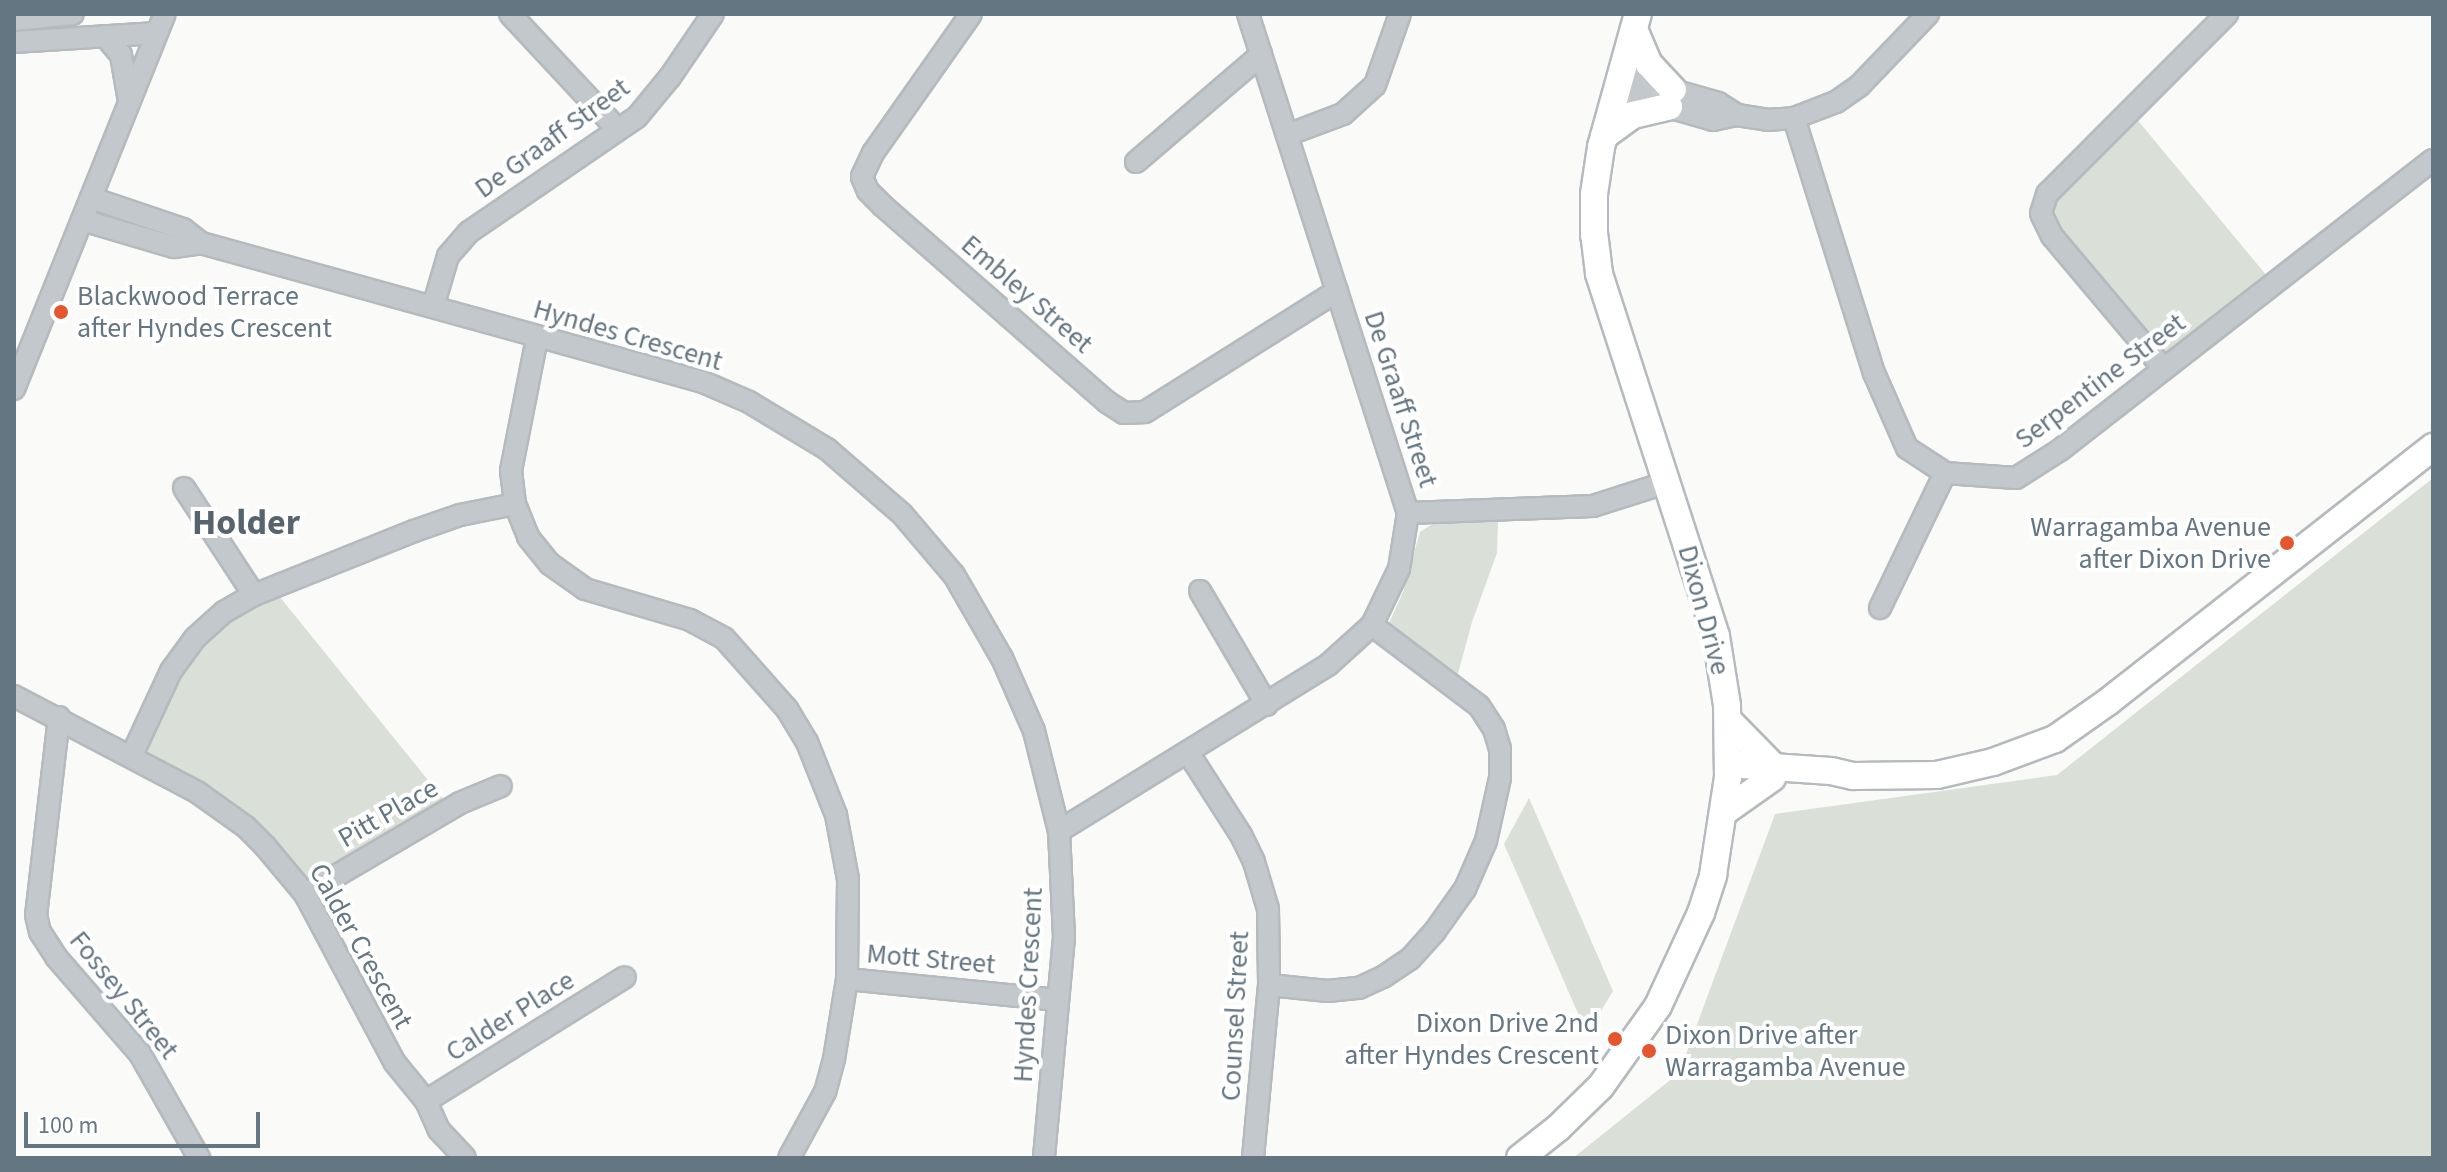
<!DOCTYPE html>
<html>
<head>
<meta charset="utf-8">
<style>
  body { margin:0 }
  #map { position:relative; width:2447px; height:1172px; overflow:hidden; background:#fafaf8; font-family:"Source Sans 3",sans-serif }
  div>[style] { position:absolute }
  .green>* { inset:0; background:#dadfd7 }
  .roads { filter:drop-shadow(2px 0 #b5babe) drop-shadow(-2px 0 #b5babe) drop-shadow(0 2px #b5babe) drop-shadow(0 -2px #b5babe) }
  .minor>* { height:20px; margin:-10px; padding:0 10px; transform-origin:10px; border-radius:10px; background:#c3c8cc }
  .major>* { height:26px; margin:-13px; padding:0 13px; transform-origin:13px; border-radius:13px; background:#fff }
  .dots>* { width:22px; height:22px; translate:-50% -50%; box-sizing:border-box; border:4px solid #fff; border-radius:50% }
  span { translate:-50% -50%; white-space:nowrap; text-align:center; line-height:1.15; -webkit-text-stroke:8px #fff; paint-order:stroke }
  .street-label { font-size:28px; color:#657683 }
  .poi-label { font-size:28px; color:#657683 }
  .left { translate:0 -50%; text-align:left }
  .right { translate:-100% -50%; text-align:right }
  .district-label { font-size:36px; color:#57646e; font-weight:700 }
  .frame { position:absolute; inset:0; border:16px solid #657683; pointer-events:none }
  .scale { position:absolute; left:24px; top:1112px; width:236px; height:36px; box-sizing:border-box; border:4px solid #657683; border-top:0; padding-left:10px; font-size:24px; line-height:28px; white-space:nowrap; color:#657683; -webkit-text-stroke:6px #fff; paint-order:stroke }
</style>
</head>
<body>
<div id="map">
  <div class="green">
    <div style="clip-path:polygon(2135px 117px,2267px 276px,2173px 351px,2161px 353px,2054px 222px,2051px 209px,2055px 196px)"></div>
    <div style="clip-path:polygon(2433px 478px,2433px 1158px,1573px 1158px,1679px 1073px,1775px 814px,2057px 775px)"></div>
    <div style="clip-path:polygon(1498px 521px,1497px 553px,1472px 622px,1457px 677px,1436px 663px,1389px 623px,1403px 592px,1420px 532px,1436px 522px)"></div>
    <div style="clip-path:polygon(271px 586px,449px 806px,307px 889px,234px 816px,134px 753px,190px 635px)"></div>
    <div style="clip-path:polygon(1529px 798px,1613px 991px,1587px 1034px,1504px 844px)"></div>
  </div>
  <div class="roads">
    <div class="minor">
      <div style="left:510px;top:14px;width:158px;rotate:47deg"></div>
      <div style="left:971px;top:14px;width:170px;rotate:125.2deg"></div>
      <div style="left:873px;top:153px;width:26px;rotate:115deg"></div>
      <div style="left:862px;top:177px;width:15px;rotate:67deg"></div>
      <div style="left:868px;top:191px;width:21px;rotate:45deg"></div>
      <div style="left:883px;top:206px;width:298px;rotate:41.2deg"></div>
      <div style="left:1107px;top:402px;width:20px;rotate:33deg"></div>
      <div style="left:1124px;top:413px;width:21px;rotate:-3deg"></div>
      <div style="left:1145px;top:412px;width:227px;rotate:-32.2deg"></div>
      <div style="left:14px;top:20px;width:59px;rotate:-5.8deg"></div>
      <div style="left:105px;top:36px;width:25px;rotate:50deg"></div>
      <div style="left:121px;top:55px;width:42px;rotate:80.3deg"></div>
      <div style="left:14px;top:42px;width:143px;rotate:-3.6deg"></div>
      <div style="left:1620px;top:75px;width:102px;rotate:15.9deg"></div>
      <div style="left:1718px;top:103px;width:22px;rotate:32deg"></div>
      <div style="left:1615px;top:92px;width:102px;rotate:15.9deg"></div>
      <div style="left:1713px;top:120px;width:25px;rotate:-12deg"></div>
      <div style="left:1737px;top:115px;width:30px;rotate:9deg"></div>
      <div style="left:1767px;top:120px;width:27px;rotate:-4deg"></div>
      <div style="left:1794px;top:118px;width:45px;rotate:-20.9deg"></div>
      <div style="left:1836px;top:102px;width:28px;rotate:-35deg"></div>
      <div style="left:1859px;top:86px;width:100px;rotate:-46.2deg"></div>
      <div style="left:1794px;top:118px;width:267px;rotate:72.6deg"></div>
      <div style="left:1874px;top:373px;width:82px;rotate:66.3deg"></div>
      <div style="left:1907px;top:448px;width:45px;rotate:33.3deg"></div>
      <div style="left:1945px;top:473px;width:71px;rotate:4deg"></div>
      <div style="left:2016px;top:478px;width:52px;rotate:-32.5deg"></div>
      <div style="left:2060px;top:450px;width:472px;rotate:-37.9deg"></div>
      <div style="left:1287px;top:135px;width:60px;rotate:-20.6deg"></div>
      <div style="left:1343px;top:114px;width:43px;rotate:-42.2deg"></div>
      <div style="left:1375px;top:85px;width:75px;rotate:-70.6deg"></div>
      <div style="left:1136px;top:162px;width:165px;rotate:-40.6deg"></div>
      <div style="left:91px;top:198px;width:97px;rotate:18.6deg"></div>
      <div style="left:183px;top:229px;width:23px;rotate:38deg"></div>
      <div style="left:201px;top:243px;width:521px;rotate:15.48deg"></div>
      <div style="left:703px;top:382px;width:50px;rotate:23.5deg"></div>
      <div style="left:749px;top:402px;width:91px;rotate:31.1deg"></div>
      <div style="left:827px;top:449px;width:99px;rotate:40.9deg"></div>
      <div style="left:902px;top:514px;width:80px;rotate:49.6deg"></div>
      <div style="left:954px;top:575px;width:96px;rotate:60deg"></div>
      <div style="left:1002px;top:658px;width:80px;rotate:66.3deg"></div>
      <div style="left:1034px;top:731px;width:103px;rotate:76deg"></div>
      <div style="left:1059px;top:831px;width:106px;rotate:87.3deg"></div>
      <div style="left:1064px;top:937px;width:222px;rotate:95.2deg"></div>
      <div style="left:82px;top:220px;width:96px;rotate:16.4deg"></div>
      <div style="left:174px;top:247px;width:27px;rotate:-8deg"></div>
      <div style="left:433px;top:307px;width:53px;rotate:-73.6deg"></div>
      <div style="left:448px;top:256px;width:32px;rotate:-49deg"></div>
      <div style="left:469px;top:232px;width:204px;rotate:-34.4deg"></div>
      <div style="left:637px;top:117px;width:52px;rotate:-50.5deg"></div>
      <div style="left:670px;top:77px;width:76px;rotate:-55.7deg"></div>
      <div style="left:537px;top:338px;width:136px;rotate:101.1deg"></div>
      <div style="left:511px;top:471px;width:33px;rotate:83deg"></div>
      <div style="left:515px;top:504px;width:35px;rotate:68deg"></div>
      <div style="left:528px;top:537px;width:35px;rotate:51deg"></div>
      <div style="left:550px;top:564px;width:43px;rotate:35.5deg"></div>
      <div style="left:585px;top:589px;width:109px;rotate:16.4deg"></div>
      <div style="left:690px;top:620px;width:38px;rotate:28deg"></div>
      <div style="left:724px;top:638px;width:95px;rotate:48.4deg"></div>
      <div style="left:787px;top:709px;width:39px;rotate:59deg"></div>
      <div style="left:807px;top:742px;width:79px;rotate:68.3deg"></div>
      <div style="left:836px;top:815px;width:65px;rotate:79.4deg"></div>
      <div style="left:848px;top:879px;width:100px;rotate:90.6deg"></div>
      <div style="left:847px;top:979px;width:81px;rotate:99.2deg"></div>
      <div style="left:834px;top:1059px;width:34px;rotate:105deg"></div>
      <div style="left:825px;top:1092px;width:75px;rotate:118.6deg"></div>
      <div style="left:2164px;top:369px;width:174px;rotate:-130.1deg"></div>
      <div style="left:2052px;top:236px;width:25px;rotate:-116deg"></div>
      <div style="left:2041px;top:213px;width:20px;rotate:-72deg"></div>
      <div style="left:2047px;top:194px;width:255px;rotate:-45deg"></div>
      <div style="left:14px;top:389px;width:404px;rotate:-68.1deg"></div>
      <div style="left:184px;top:488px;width:128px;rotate:56.8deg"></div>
      <div style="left:1408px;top:513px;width:185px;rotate:-2.2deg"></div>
      <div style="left:1593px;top:506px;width:76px;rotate:-17.7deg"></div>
      <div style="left:1200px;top:591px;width:132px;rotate:59.6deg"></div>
      <div style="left:1880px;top:608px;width:150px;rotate:-64.3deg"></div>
      <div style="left:14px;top:696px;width:207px;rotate:27.7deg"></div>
      <div style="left:197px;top:792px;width:60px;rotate:35.5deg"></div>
      <div style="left:246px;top:827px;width:27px;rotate:45deg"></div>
      <div style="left:265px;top:846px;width:62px;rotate:50.2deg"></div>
      <div style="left:305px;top:894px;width:191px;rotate:62deg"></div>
      <div style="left:395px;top:1063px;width:49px;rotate:50.8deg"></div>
      <div style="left:426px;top:1101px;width:32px;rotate:66deg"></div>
      <div style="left:439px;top:1130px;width:38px;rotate:47deg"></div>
      <div style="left:59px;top:717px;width:199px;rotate:96.6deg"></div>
      <div style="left:36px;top:915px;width:17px;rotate:77deg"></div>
      <div style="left:40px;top:932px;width:30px;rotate:57deg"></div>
      <div style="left:56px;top:957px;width:128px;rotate:49.1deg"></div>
      <div style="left:140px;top:1054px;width:120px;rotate:60.4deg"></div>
      <div style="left:1189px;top:754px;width:96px;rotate:57.3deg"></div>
      <div style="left:1241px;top:835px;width:30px;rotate:64deg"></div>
      <div style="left:1254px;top:862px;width:49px;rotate:73.4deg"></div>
      <div style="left:1268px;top:909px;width:76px;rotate:89.2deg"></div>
      <div style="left:1269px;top:985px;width:174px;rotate:95.3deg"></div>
      <div style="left:132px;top:755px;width:93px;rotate:-65.1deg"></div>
      <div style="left:171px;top:671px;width:41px;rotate:-54deg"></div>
      <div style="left:195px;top:638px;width:39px;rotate:-42deg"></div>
      <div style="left:224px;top:612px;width:34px;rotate:-30deg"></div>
      <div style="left:254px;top:595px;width:172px;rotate:-21.8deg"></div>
      <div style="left:414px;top:531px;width:49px;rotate:-19.2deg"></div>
      <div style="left:460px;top:515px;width:56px;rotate:-11.3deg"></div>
      <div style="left:1059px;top:831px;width:317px;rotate:-31.7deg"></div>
      <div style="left:1329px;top:664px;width:58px;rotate:-42.2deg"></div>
      <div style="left:1372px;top:625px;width:62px;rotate:-64.3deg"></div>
      <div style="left:1399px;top:569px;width:57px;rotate:-80.9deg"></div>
      <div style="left:1408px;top:513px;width:524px;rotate:-107.78deg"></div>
      <div style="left:305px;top:894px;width:180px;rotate:-30.4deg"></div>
      <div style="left:460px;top:803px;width:44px;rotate:-22.5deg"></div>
      <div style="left:847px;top:979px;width:212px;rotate:5.7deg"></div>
      <div style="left:1269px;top:985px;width:59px;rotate:5.8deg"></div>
      <div style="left:1328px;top:991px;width:31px;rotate:-6deg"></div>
      <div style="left:1359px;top:988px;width:26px;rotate:-25deg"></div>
      <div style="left:1383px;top:977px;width:32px;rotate:-34deg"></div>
      <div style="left:1410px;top:959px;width:38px;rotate:-48deg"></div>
      <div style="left:1435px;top:931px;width:52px;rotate:-54.5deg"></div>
      <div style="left:1465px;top:889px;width:52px;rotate:-66.4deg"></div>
      <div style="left:1486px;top:841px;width:65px;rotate:-77.5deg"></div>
      <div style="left:1500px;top:778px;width:29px;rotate:-90deg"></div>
      <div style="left:1500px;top:749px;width:21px;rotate:-107deg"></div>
      <div style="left:1494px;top:729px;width:27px;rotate:-123deg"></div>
      <div style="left:1479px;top:706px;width:134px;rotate:-142.9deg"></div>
      <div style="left:426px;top:1101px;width:234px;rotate:-31.9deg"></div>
    </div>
    <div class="major">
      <div style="left:1634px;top:29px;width:38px;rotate:67deg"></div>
      <div style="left:1649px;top:64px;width:35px;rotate:47deg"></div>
      <div style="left:1604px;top:136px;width:36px;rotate:-36deg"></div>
      <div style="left:1633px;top:115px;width:37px;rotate:-13deg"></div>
      <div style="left:1728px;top:720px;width:66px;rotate:45.6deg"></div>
      <div style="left:1728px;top:764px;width:103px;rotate:3.9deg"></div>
      <div style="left:1831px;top:771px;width:23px;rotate:13deg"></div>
      <div style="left:1853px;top:776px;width:84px;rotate:-0.7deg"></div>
      <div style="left:1937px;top:775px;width:57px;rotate:-13.1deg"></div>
      <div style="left:1993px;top:762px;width:66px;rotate:-20.4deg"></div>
      <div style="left:2055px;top:739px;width:66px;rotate:-35.1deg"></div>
      <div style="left:2109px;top:701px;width:412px;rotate:-38.1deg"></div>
      <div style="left:1724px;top:812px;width:59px;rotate:-35.3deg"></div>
      <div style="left:1520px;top:1158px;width:48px;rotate:-38.3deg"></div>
      <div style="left:1558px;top:1128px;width:60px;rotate:-44.3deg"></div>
      <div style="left:1601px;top:1086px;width:98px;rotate:-54.5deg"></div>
      <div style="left:1658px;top:1006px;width:102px;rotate:-65.2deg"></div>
      <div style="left:1701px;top:913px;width:40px;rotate:-72deg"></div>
      <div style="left:1713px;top:875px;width:99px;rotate:-81.3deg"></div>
      <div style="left:1728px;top:777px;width:72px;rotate:-90.8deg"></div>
      <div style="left:1727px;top:705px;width:70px;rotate:-99.1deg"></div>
      <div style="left:1716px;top:636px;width:381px;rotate:-107.9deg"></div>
      <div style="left:1599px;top:273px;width:38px;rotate:-97deg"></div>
      <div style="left:1594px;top:235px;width:41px;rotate:-90deg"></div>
      <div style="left:1594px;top:194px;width:48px;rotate:-81.5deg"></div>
      <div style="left:1601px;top:147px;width:138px;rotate:-74.5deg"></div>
    </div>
  </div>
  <div class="dots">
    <div style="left:61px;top:312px;background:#e4572e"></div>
    <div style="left:2287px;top:543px;background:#e4572e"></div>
    <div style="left:1615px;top:1039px;background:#e4572e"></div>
    <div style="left:1649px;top:1051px;background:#e4572e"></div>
  </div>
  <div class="street-label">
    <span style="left:552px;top:138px;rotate:-36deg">De Graaff Street</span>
    <span style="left:1027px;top:294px;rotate:41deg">Embley Street</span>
    <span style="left:628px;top:335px;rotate:16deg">Hyndes Crescent</span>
    <span style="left:2100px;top:381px;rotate:-37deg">Serpentine Street</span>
    <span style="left:1401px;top:399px;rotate:72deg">De Graaff Street</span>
    <span style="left:1704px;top:610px;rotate:75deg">Dixon Drive</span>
    <span style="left:388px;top:813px;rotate:-30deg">Pitt Place</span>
    <span style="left:361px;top:946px;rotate:61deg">Calder Crescent</span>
    <span style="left:931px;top:959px;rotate:5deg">Mott Street</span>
    <span style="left:1028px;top:985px;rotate:-87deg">Hyndes Crescent</span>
    <span style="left:124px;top:995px;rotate:51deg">Fossey Street</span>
    <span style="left:510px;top:1016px;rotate:-32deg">Calder Place</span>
    <span style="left:1235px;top:1016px;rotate:-87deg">Counsel Street</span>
  </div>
  <div class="poi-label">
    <span class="left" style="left:77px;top:312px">Blackwood Terrace<br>after Hyndes Crescent</span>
    <span class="right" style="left:2271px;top:543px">Warragamba Avenue<br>after Dixon Drive</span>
    <span class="right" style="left:1599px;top:1039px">Dixon Drive 2nd<br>after Hyndes Crescent</span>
    <span class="left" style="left:1665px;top:1051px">Dixon Drive after<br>Warragamba Avenue</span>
  </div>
  <div class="district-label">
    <span style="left:246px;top:523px">Holder</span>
  </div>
  <div class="frame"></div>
  <div class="scale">100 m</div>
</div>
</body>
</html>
